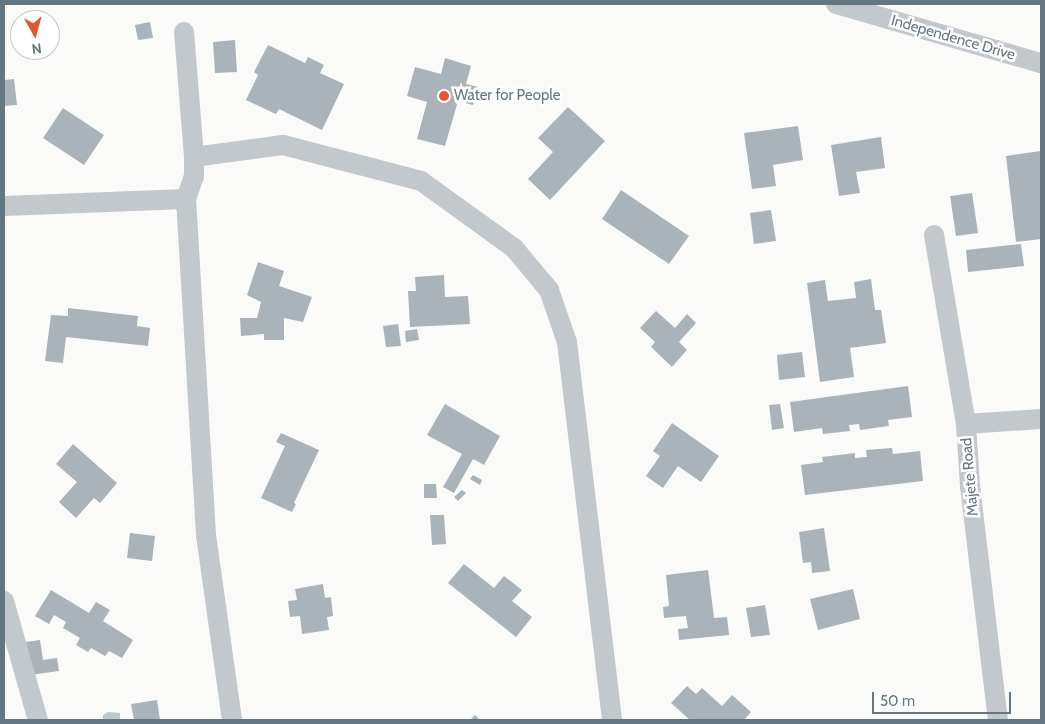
<!DOCTYPE html>
<html>
<head>
<meta charset="utf-8">
<style>
  body { margin:0 }
  #map { position:relative; width:1045px; height:724px; overflow:hidden; background:#fafaf8; font-family:Cabin,sans-serif }
  div>[style] { position:absolute }
  .water>* { inset:0; background:#bbc7cb }
  .building>* { inset:0; background:#aab3b9 }
  .minor>* { height:20px; margin:-10px; padding:0 10px; transform-origin:10px; border-radius:10px; background:#c3c8cc }
  .dots>* { width:14px; height:14px; translate:-50% -50%; box-sizing:border-box; border:2px solid #fff; border-radius:50% }
  span { translate:-50% -50%; white-space:nowrap; text-align:center; line-height:1.15; -webkit-text-stroke:5px #fff; paint-order:stroke }
  .street-label { font-size:15px; color:#657683 }
  .poi-label { font-size:15px; color:#657683 }
  .left { translate:0 -50%; text-align:left }
  .frame { position:absolute; inset:0; border:5px solid #657683; pointer-events:none }
  .north { position:absolute; left:10px; top:10px; width:50px; height:50px; box-sizing:border-box; background:#fff; border:1px solid #c1c8cd; border-radius:50%; rotate:173deg; font-size:14px; font-weight:700; line-height:20px; text-align:center; color:#657683 }
  .north::after { content:''; display:block; margin:auto; width:18px; height:22px; background:#e4572e; clip-path:polygon(50% 0,100% 100%,50% 72%,0 100%) }
  .scale { position:absolute; left:872px; top:692px; width:139px; height:22px; box-sizing:border-box; border:2px solid #657683; border-top:0; padding-left:6px; font-size:15px; line-height:18px; white-space:nowrap; color:#657683; -webkit-text-stroke:4px #fff; paint-order:stroke }
</style>
</head>
<body>
<div id="map">
  <div class="water">
    <div style="clip-path:polygon(108px 712px,120px 713px,120px 720px,103px 720px,103px 715px)"></div>
  </div>
  <div class="building">
    <div style="clip-path:polygon(150px 22px,153px 38px,138px 40px,135px 25px)"></div>
    <div style="clip-path:polygon(235px 40px,237px 72px,215px 73px,213px 42px)"></div>
    <div style="clip-path:polygon(268px 45px,305px 63px,308px 57px,324px 65px,320px 73px,344px 84px,322px 130px,279px 109px,276px 114px,246px 100px,258px 75px,254px 72px)"></div>
    <div style="clip-path:polygon(445px 58px,471px 66px,466px 84px,478px 87px,473px 105px,458px 101px,445px 146px,417px 139px,427px 102px,407px 96px,415px 67px,441px 74px)"></div>
    <div style="clip-path:polygon(14px 79px,17px 105px,4px 106px,4px 80px)"></div>
    <div style="clip-path:polygon(568px 107px,605px 141px,550px 200px,528px 179px,553px 152px,538px 138px)"></div>
    <div style="clip-path:polygon(63px 108px,104px 135px,84px 165px,43px 138px)"></div>
    <div style="clip-path:polygon(798px 126px,803px 160px,773px 165px,776px 186px,752px 189px,744px 133px)"></div>
    <div style="clip-path:polygon(881px 137px,885px 168px,856px 172px,860px 193px,839px 196px,831px 145px)"></div>
    <div style="clip-path:polygon(1041px 151px,1041px 239px,1016px 242px,1006px 156px)"></div>
    <div style="clip-path:polygon(621px 190px,689px 236px,669px 264px,602px 219px)"></div>
    <div style="clip-path:polygon(972px 193px,978px 233px,956px 236px,950px 196px)"></div>
    <div style="clip-path:polygon(771px 210px,776px 241px,754px 244px,750px 213px)"></div>
    <div style="clip-path:polygon(1021px 244px,1024px 266px,968px 272px,966px 250px)"></div>
    <div style="clip-path:polygon(258px 262px,284px 271px,279px 286px,312px 297px,303px 322px,284px 318px,284px 340px,264px 340px,264px 334px,241px 336px,240px 318px,257px 318px,261px 302px,247px 295px)"></div>
    <div style="clip-path:polygon(444px 275px,445px 297px,468px 296px,470px 324px,410px 327px,408px 291px,416px 291px,415px 277px)"></div>
    <div style="clip-path:polygon(871px 279px,875px 310px,881px 310px,886px 343px,850px 348px,854px 377px,820px 382px,807px 283px,825px 280px,828px 301px,856px 298px,854px 282px)"></div>
    <div style="clip-path:polygon(68px 308px,138px 316px,137px 326px,150px 328px,148px 346px,66px 337px,63px 363px,45px 361px,51px 315px,68px 316px)"></div>
    <div style="clip-path:polygon(656px 311px,675px 328px,687px 314px,696px 323px,679px 342px,687px 350px,672px 367px,651px 347px,655px 342px,640px 328px)"></div>
    <div style="clip-path:polygon(398px 324px,401px 346px,386px 347px,383px 326px)"></div>
    <div style="clip-path:polygon(417px 329px,419px 340px,406px 342px,405px 331px)"></div>
    <div style="clip-path:polygon(802px 352px,805px 377px,779px 380px,777px 355px)"></div>
    <div style="clip-path:polygon(908px 386px,912px 417px,888px 420px,889px 426px,860px 430px,859px 424px,849px 425px,850px 431px,823px 434px,822px 428px,794px 432px,790px 402px)"></div>
    <div style="clip-path:polygon(445px 404px,500px 436px,484px 465px,473px 459px,454px 493px,443px 487px,462px 454px,427px 435px)"></div>
    <div style="clip-path:polygon(780px 404px,784px 428px,772px 430px,769px 405px)"></div>
    <div style="clip-path:polygon(672px 423px,719px 456px,701px 482px,678px 466px,663px 488px,646px 476px,660px 456px,653px 451px)"></div>
    <div style="clip-path:polygon(281px 433px,319px 450px,294px 503px,296px 504px,292px 512px,261px 498px,285px 446px,276px 442px)"></div>
    <div style="clip-path:polygon(73px 444px,117px 483px,100px 503px,94px 498px,76px 518px,59px 502px,77px 482px,56px 464px)"></div>
    <div style="clip-path:polygon(892px 448px,893px 454px,920px 451px,923px 481px,805px 495px,801px 465px,823px 462px,822px 457px,855px 453px,855px 458px,867px 457px,866px 450px)"></div>
    <div style="clip-path:polygon(473px 475px,482px 480px,480px 485px,470px 479px)"></div>
    <div style="clip-path:polygon(424px 484px,436px 484px,437px 498px,424px 498px)"></div>
    <div style="clip-path:polygon(462px 490px,466px 493px,458px 501px,454px 497px)"></div>
    <div style="clip-path:polygon(430px 515px,444px 515px,446px 544px,432px 545px)"></div>
    <div style="clip-path:polygon(824px 528px,830px 571px,812px 573px,811px 562px,803px 563px,799px 532px)"></div>
    <div style="clip-path:polygon(130px 533px,155px 536px,152px 561px,127px 558px)"></div>
    <div style="clip-path:polygon(464px 564px,494px 588px,504px 576px,522px 590px,512px 601px,532px 617px,516px 637px,448px 583px)"></div>
    <div style="clip-path:polygon(708px 570px,714px 618px,727px 617px,729px 635px,679px 640px,678px 629px,688px 628px,686px 616px,664px 618px,663px 607px,669px 606px,666px 575px)"></div>
    <div style="clip-path:polygon(323px 584px,325px 598px,331px 597px,333px 616px,327px 617px,329px 630px,302px 634px,300px 616px,290px 617px,288px 601px,297px 600px,295px 589px)"></div>
    <div style="clip-path:polygon(853px 589px,860px 619px,818px 630px,810px 599px)"></div>
    <div style="clip-path:polygon(51px 590px,89px 613px,96px 602px,110px 610px,103px 621px,133px 640px,122px 658px,109px 651px,105px 656px,91px 648px,88px 652px,76px 645px,80px 638px,63px 628px,66px 622px,54px 615px,49px 624px,35px 616px)"></div>
    <div style="clip-path:polygon(765px 605px,770px 635px,751px 637px,746px 608px)"></div>
    <div style="clip-path:polygon(40px 640px,43px 660px,57px 658px,59px 671px,30px 675px,26px 642px)"></div>
    <div style="clip-path:polygon(687px 686px,696px 694px,702px 688px,722px 706px,732px 695px,751px 712px,744px 720px,690px 720px,671px 703px)"></div>
    <div style="clip-path:polygon(157px 700px,160px 720px,134px 720px,131px 704px)"></div>
    <div style="clip-path:polygon(475px 715px,480px 720px,470px 720px)"></div>
  </div>
  <div class="minor">
    <div style="left:836px;top:4px;width:213px;rotate:16.1deg"></div>
    <div style="left:184px;top:32px;width:125px;rotate:85.4deg"></div>
    <div style="left:4px;top:206px;width:182px;rotate:-2.2deg"></div>
    <div style="left:934px;top:235px;width:192px;rotate:80.4deg"></div>
    <div style="left:966px;top:424px;width:62px;rotate:86.3deg"></div>
    <div style="left:970px;top:486px;width:236px;rotate:83.2deg"></div>
    <div style="left:966px;top:424px;width:75px;rotate:-3.8deg"></div>
    <div style="left:4px;top:601px;width:124px;rotate:74.1deg"></div>
    <div style="left:232px;top:720px;width:187px;rotate:-98deg"></div>
    <div style="left:206px;top:535px;width:337px;rotate:-93.4deg"></div>
    <div style="left:186px;top:199px;width:24px;rotate:-71deg"></div>
    <div style="left:194px;top:176px;width:19px;rotate:-90deg"></div>
    <div style="left:194px;top:157px;width:90px;rotate:-7.7deg"></div>
    <div style="left:283px;top:145px;width:143px;rotate:14.6deg"></div>
    <div style="left:421px;top:181px;width:115px;rotate:35.8deg"></div>
    <div style="left:514px;top:248px;width:55px;rotate:50.2deg"></div>
    <div style="left:549px;top:290px;width:55px;rotate:70.9deg"></div>
    <div style="left:567px;top:342px;width:381px;rotate:83.2deg"></div>
  </div>
  <div class="dots">
    <div style="left:444px;top:96px;background:#e4572e"></div>
  </div>
  <div class="street-label">
    <span style="left:953px;top:38px;rotate:16deg">Independence Drive</span>
    <span style="left:970px;top:477px;rotate:-95deg">Majete Road</span>
  </div>
  <div class="poi-label">
    <span class="left" style="left:454px;top:96px">Water for People</span>
  </div>
  <div class="frame"></div>
  <div class="north">N</div>
  <div class="scale">50 m</div>
</div>
</body>
</html>
